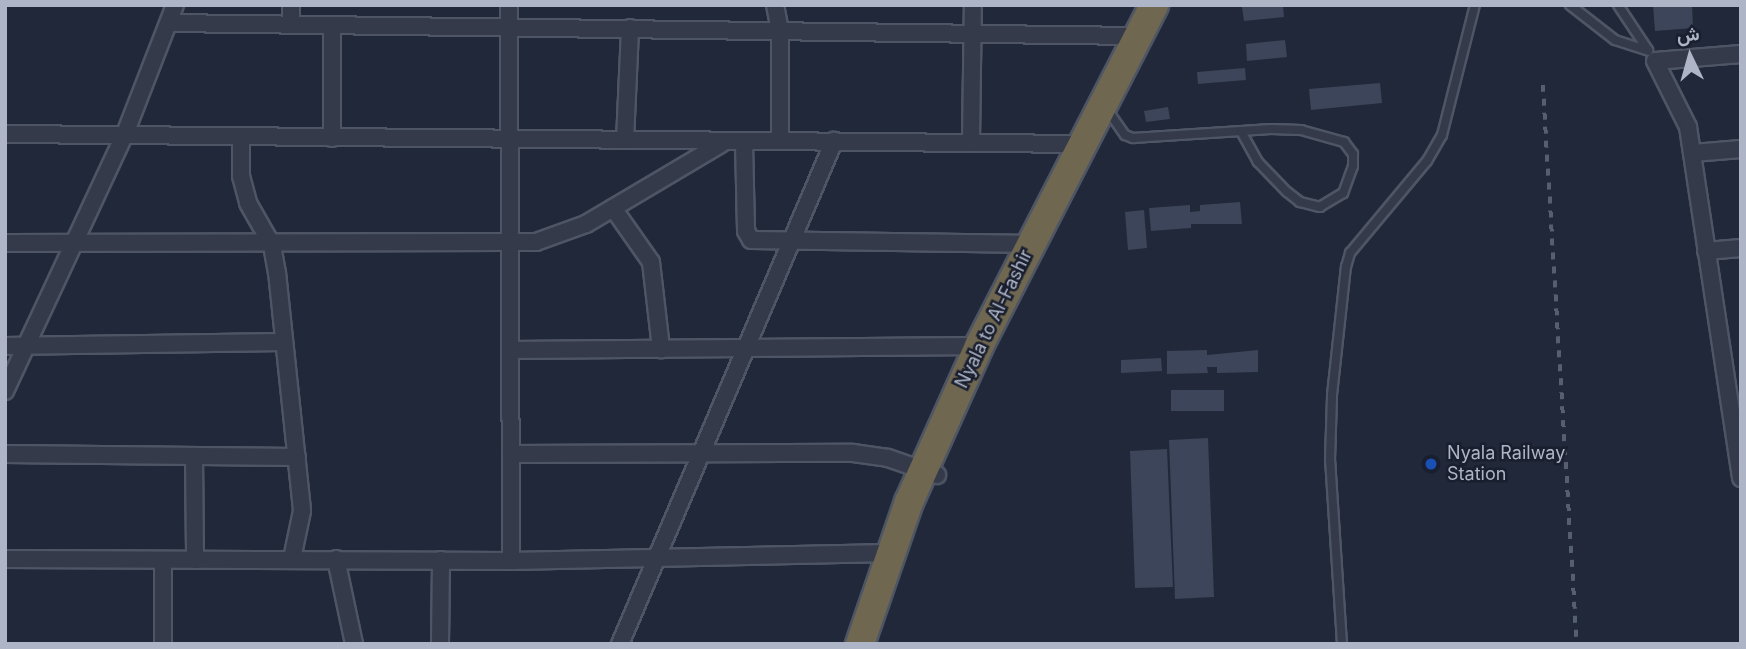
<!DOCTYPE html>
<html>
<head>
<meta charset="utf-8">
<style>
  body { margin:0 }
  #map { position:relative; width:1746px; height:649px; overflow:hidden; background:#202839; font-family:Inter,Vazirmatn,sans-serif }
  div>[style] { position:absolute }
  .building>* { inset:0; background:#3c4559 }
  .roads { filter:drop-shadow(2px 0 #4e5564) drop-shadow(-2px 0 #4e5564) drop-shadow(0 2px #4e5564) drop-shadow(0 -2px #4e5564) }
  .lane>* { height:8px; margin:-4px; padding:0 4px; transform-origin:4px; border-radius:4px; background:#343a4a }
  .street>* { height:16px; margin:-8px; padding:0 8px; transform-origin:8px; border-radius:8px; background:#343a4a }
  .highway>* { height:28px; margin:-14px; padding:0 14px; transform-origin:14px; border-radius:14px; background:#706751 }
  .rail>* { height:3.5px; margin-top:-1.75px; transform-origin:0; background:repeating-linear-gradient(90deg,#565e71 0 7px,transparent 0 14px) }
  .dots>* { width:19px; height:19px; translate:-50% -50%; box-sizing:border-box; border:4px solid #191f2e; border-radius:50% }
  span { translate:-50% -50%; white-space:nowrap; text-align:center; line-height:1.15; -webkit-text-stroke:5px #191f2e; paint-order:stroke }
  .street-label { font-size:18px; color:#aeb5c6 }
  .poi-label { font-size:18px; color:#aeb5c6 }
  .left { translate:0 -50%; text-align:left }
  .frame { position:absolute; inset:0; border:7px solid #aeb5c6; pointer-events:none }
  .north { position:absolute; left:1655px; top:21px; width:70px; height:70px; -webkit-text-stroke:5px #191f2e; paint-order:stroke; rotate:355deg; font-size:19px; font-weight:700; line-height:28px; text-align:center; color:#aeb5c6 }
  .north::after { content:''; display:block; margin:auto; width:24px; height:32px; background:#aeb5c6; clip-path:polygon(50% 0,100% 100%,50% 72%,0 100%) }
</style>
</head>
<body>
<div id="map">
  <div class="building">
    <div style="clip-path:polygon(1260px 5px,1283px 5px,1284px 17px,1244px 21px,1242px 7px)"></div>
    <div style="clip-path:polygon(1653px 5px,1692px 5px,1693px 28px,1655px 31px)"></div>
    <div style="clip-path:polygon(1285px 40px,1287px 57px,1247px 61px,1246px 44px)"></div>
    <div style="clip-path:polygon(1245px 68px,1246px 80px,1198px 84px,1197px 72px)"></div>
    <div style="clip-path:polygon(1380px 83px,1382px 103px,1311px 110px,1309px 89px)"></div>
    <div style="clip-path:polygon(1168px 107px,1170px 119px,1146px 122px,1144px 111px)"></div>
    <div style="clip-path:polygon(1240px 202px,1242px 224px,1191px 224px,1191px 228px,1151px 231px,1149px 208px,1190px 205px,1190px 212px,1200px 211px,1200px 205px)"></div>
    <div style="clip-path:polygon(1144px 210px,1147px 248px,1128px 250px,1125px 212px)"></div>
    <div style="clip-path:polygon(1207px 350px,1207px 355px,1258px 350px,1258px 372px,1217px 373px,1217px 367px,1207px 367px,1208px 373px,1167px 374px,1167px 351px)"></div>
    <div style="clip-path:polygon(1161px 358px,1162px 371px,1121px 373px,1121px 360px)"></div>
    <div style="clip-path:polygon(1171px 390px,1224px 390px,1224px 411px,1171px 411px)"></div>
    <div style="clip-path:polygon(1208px 438px,1214px 597px,1175px 599px,1169px 440px)"></div>
    <div style="clip-path:polygon(1167px 449px,1173px 587px,1135px 588px,1130px 451px)"></div>
  </div>
  <div class="roads">
    <div class="lane">
      <div style="left:1570px;top:5px;width:57px;rotate:37.9deg"></div>
      <div style="left:1615px;top:40px;width:35px;rotate:18deg"></div>
      <div style="left:1618px;top:5px;width:54px;rotate:56.3deg"></div>
      <div style="left:1106px;top:108px;width:33px;rotate:55deg"></div>
      <div style="left:1125px;top:135px;width:9px;rotate:21deg"></div>
      <div style="left:1133px;top:138px;width:108px;rotate:-3.7deg"></div>
      <div style="left:1271px;top:129px;width:30px;rotate:2deg"></div>
      <div style="left:1301px;top:130px;width:45px;rotate:15.6deg"></div>
      <div style="left:1344px;top:142px;width:15px;rotate:53deg"></div>
      <div style="left:1353px;top:154px;width:12px;rotate:90deg"></div>
      <div style="left:1353px;top:166px;width:29px;rotate:110deg"></div>
      <div style="left:1343px;top:193px;width:27px;rotate:149deg"></div>
      <div style="left:1320px;top:207px;width:21px;rotate:-166deg"></div>
      <div style="left:1300px;top:202px;width:16px;rotate:-142deg"></div>
      <div style="left:1287px;top:192px;width:42px;rotate:-134deg"></div>
      <div style="left:1258px;top:162px;width:35px;rotate:-119deg"></div>
      <div style="left:1241px;top:131px;width:30px;rotate:-4deg"></div>
      <div style="left:1342px;top:644px;width:184px;rotate:-93.7deg"></div>
      <div style="left:1330px;top:460px;width:65px;rotate:-88.2deg"></div>
      <div style="left:1332px;top:395px;width:129px;rotate:-83.8deg"></div>
      <div style="left:1346px;top:267px;width:15px;rotate:-74deg"></div>
      <div style="left:1350px;top:253px;width:120px;rotate:-50.1deg"></div>
      <div style="left:1427px;top:161px;width:30px;rotate:-60deg"></div>
      <div style="left:1442px;top:135px;width:134px;rotate:-75.8deg"></div>
    </div>
    <div class="street">
      <div style="left:509px;top:5px;width:556px;rotate:89.79deg"></div>
      <div style="left:775px;top:5px;width:26px;rotate:79deg"></div>
      <div style="left:780px;top:31px;width:110px;rotate:90deg"></div>
      <div style="left:169px;top:23px;width:969px;rotate:0.77deg"></div>
      <div style="left:291px;top:25px;width:20px;rotate:-90deg"></div>
      <div style="left:1741px;top:54px;width:86px;rotate:175.3deg"></div>
      <div style="left:1655px;top:61px;width:74px;rotate:63.4deg"></div>
      <div style="left:1688px;top:127px;width:355px;rotate:81.4deg"></div>
      <div style="left:5px;top:134px;width:1083px;rotate:0.53deg"></div>
      <div style="left:241px;top:138px;width:38px;rotate:90deg"></div>
      <div style="left:241px;top:176px;width:28px;rotate:75deg"></div>
      <div style="left:248px;top:203px;width:48px;rotate:60.3deg"></div>
      <div style="left:272px;top:245px;width:27px;rotate:80deg"></div>
      <div style="left:277px;top:272px;width:240px;rotate:84deg"></div>
      <div style="left:302px;top:511px;width:49px;rotate:101.8deg"></div>
      <div style="left:332px;top:138px;width:113px;rotate:-90deg"></div>
      <div style="left:625px;top:140px;width:112px;rotate:-87.4deg"></div>
      <div style="left:971px;top:140px;width:135px;rotate:-89.2deg"></div>
      <div style="left:744px;top:142px;width:89px;rotate:88.7deg"></div>
      <div style="left:746px;top:231px;width:10px;rotate:61deg"></div>
      <div style="left:751px;top:240px;width:280px;rotate:0.8deg"></div>
      <div style="left:1693px;top:153px;width:48px;rotate:-4.8deg"></div>
      <div style="left:613px;top:208px;width:66px;rotate:54.9deg"></div>
      <div style="left:651px;top:262px;width:88px;rotate:83.4deg"></div>
      <div style="left:5px;top:243px;width:531px;rotate:-0.11deg"></div>
      <div style="left:536px;top:242px;width:53px;rotate:-19.8deg"></div>
      <div style="left:586px;top:224px;width:157px;rotate:-30.7deg"></div>
      <div style="left:1706px;top:251px;width:35px;rotate:-5deg"></div>
      <div style="left:5px;top:346px;width:278px;rotate:-0.8deg"></div>
      <div style="left:511px;top:350px;width:468px;rotate:-0.5deg"></div>
      <div style="left:5px;top:391px;width:284px;rotate:-65deg"></div>
      <div style="left:125px;top:134px;width:138px;rotate:-68.8deg"></div>
      <div style="left:5px;top:454px;width:292px;rotate:0.6deg"></div>
      <div style="left:511px;top:454px;width:342px;rotate:-0.2deg"></div>
      <div style="left:853px;top:453px;width:35px;rotate:8deg"></div>
      <div style="left:888px;top:458px;width:52px;rotate:19.1deg"></div>
      <div style="left:194px;top:456px;width:104px;rotate:89.4deg"></div>
      <div style="left:5px;top:559px;width:506px;rotate:0.23deg"></div>
      <div style="left:511px;top:561px;width:378px;rotate:-1.2deg"></div>
      <div style="left:336px;top:559px;width:87px;rotate:78deg"></div>
      <div style="left:163px;top:560px;width:84px;rotate:90deg"></div>
      <div style="left:440px;top:644px;width:84px;rotate:-89.3deg"></div>
      <div style="left:620px;top:644px;width:547px;rotate:-66.95deg"></div>
    </div>
    <div class="highway">
      <div style="left:860px;top:644px;width:150px;rotate:-71deg"></div>
      <div style="left:909px;top:502px;width:171px;rotate:-65.8deg"></div>
      <div style="left:979px;top:346px;width:383px;rotate:-62.8deg"></div>
    </div>
  </div>
  <div class="rail">
    <div style="left:1543px;top:85px;width:560px;rotate:86.52deg"></div>
  </div>
  <div class="dots">
    <div style="left:1431px;top:464px;background:#1a4fb4"></div>
  </div>
  <div class="street-label">
    <span style="left:994px;top:319px;rotate:-64deg">Nyala to Al-Fashir</span>
  </div>
  <div class="poi-label">
    <span class="left" style="left:1447px;top:464px">Nyala Railway<br>Station</span>
  </div>
  <div class="frame"></div>
  <div class="north">ش</div>
</div>
</body>
</html>
